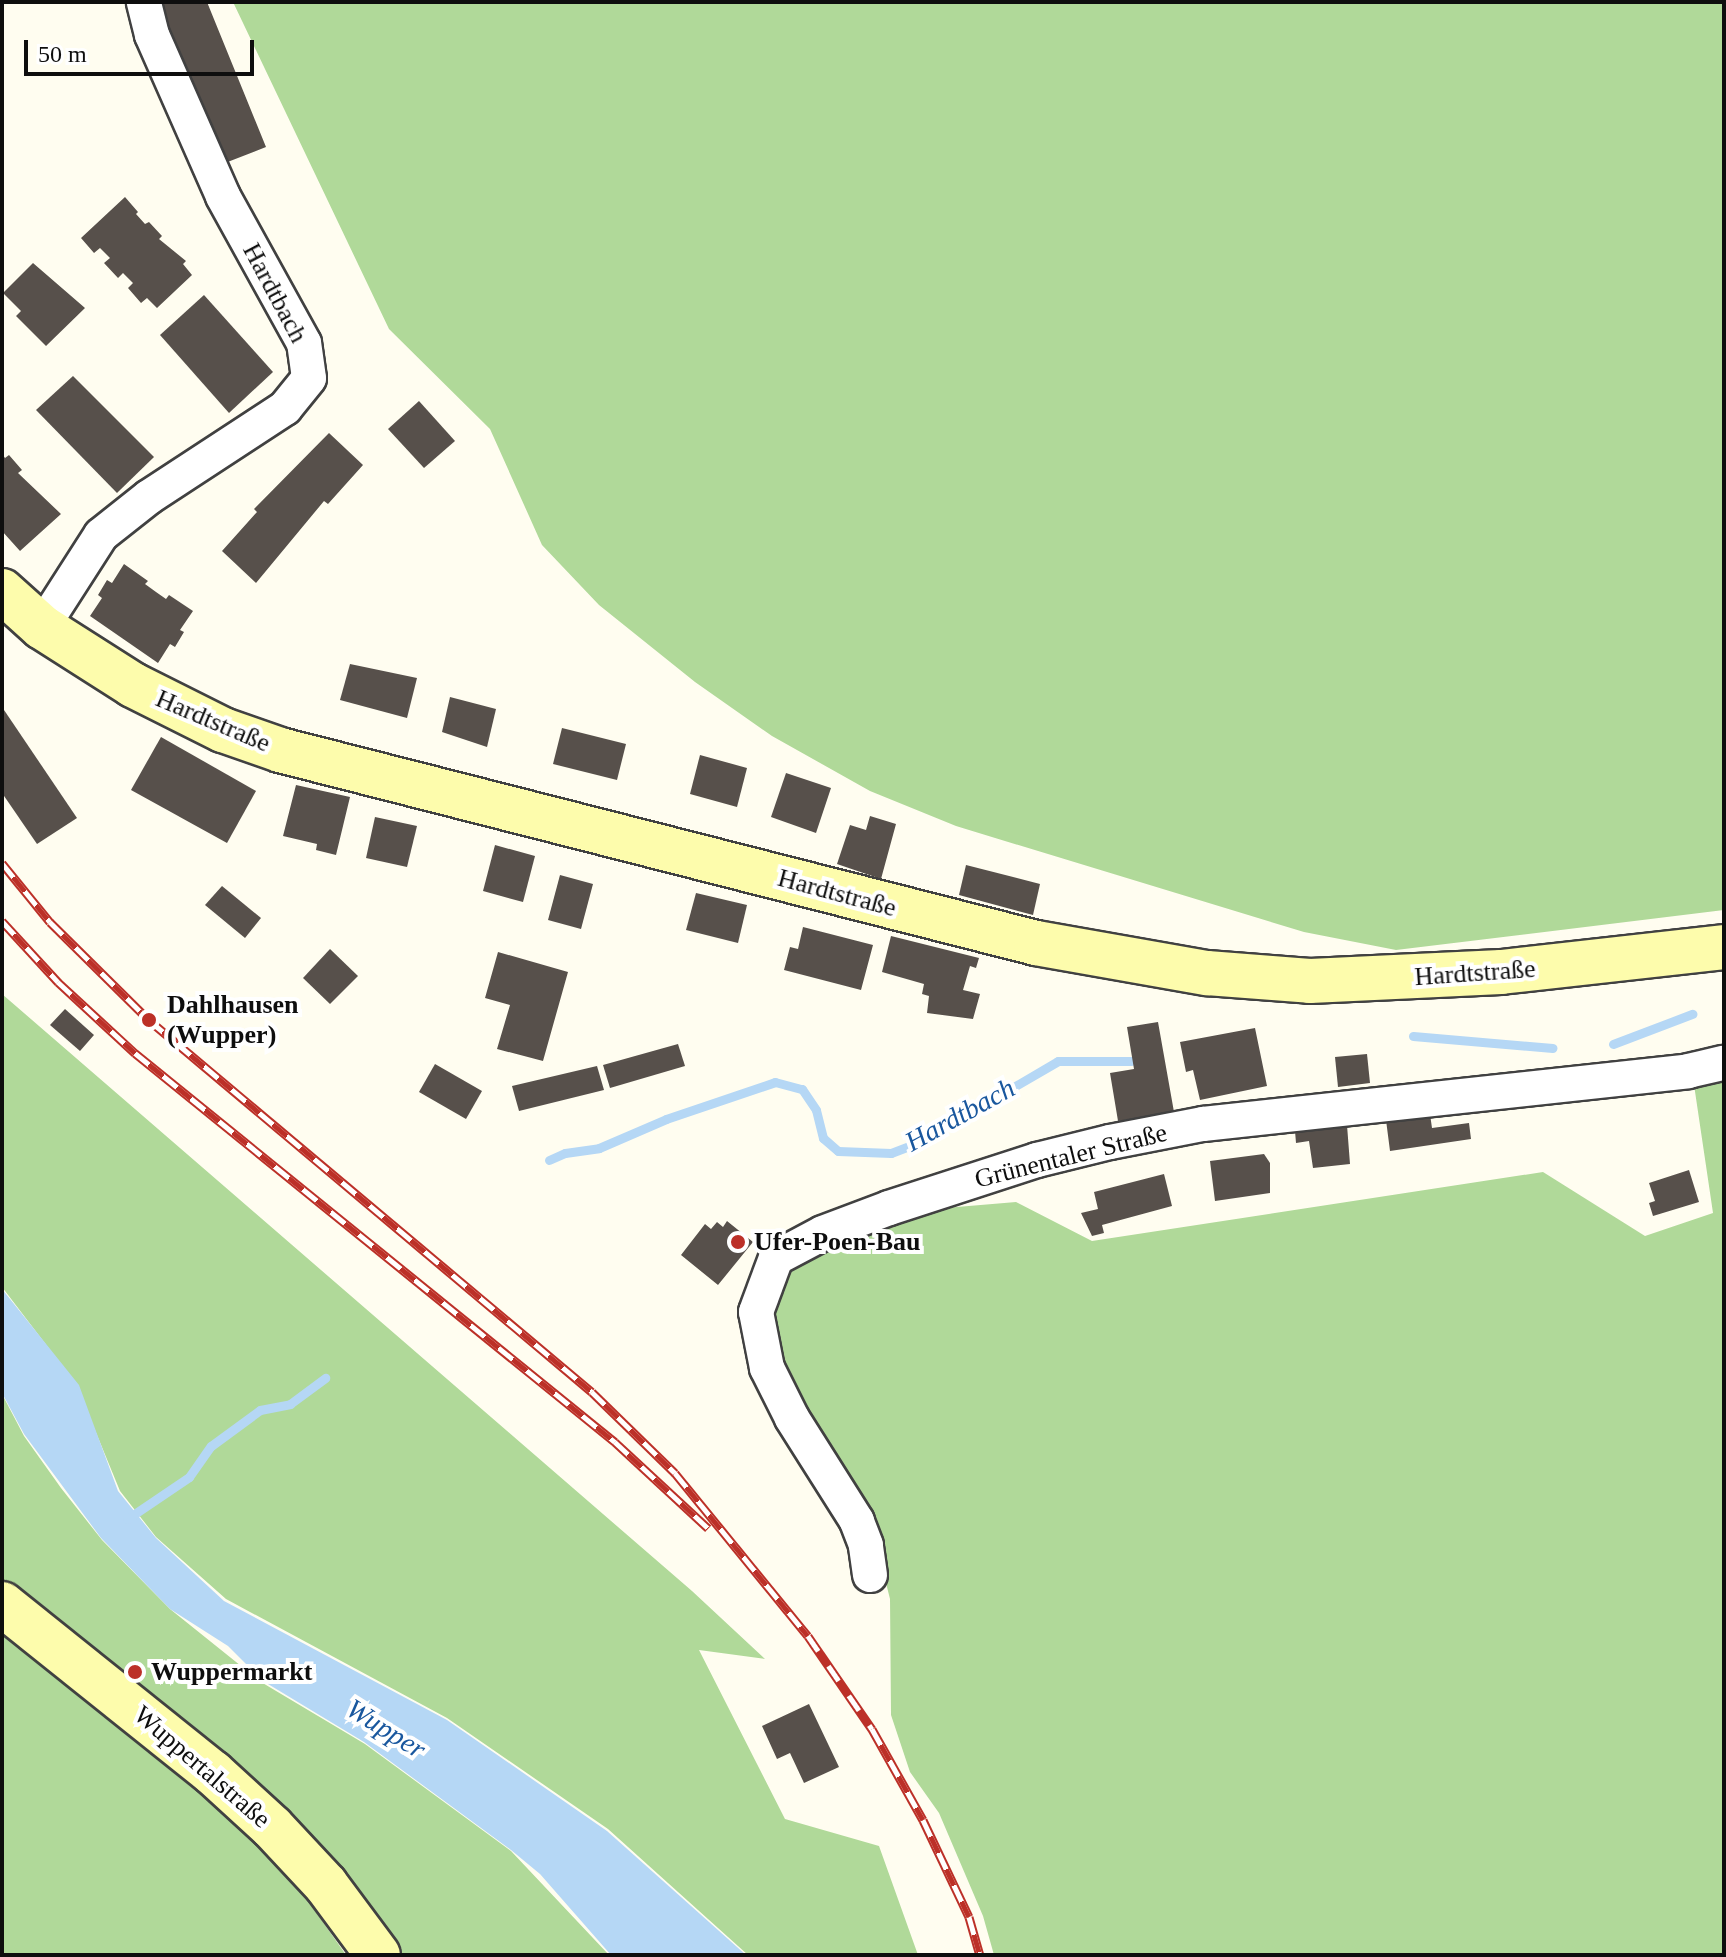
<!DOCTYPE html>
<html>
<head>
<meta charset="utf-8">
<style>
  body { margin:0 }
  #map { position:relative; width:1726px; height:1957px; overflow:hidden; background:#fffdf0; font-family:Georgia,serif }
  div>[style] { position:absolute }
  .forest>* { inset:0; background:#b0d999 }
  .water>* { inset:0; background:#b5d7f5 }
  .stream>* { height:9px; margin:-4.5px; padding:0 4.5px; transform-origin:4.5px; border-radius:4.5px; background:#b5d7f5 }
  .building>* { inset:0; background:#57504b }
  .roads { filter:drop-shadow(2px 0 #414141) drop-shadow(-2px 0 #414141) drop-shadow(0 2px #414141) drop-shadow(0 -2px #414141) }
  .minor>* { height:34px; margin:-17px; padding:0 17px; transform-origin:17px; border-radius:17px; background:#fff }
  .secondary>* { height:44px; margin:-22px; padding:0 22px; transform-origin:22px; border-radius:22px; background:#fdfcac }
  .rail>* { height:9px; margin-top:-4.5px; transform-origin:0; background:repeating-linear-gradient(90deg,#fff 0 18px,#bc3028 0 36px); box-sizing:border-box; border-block:2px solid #bc3028 }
  .dots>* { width:22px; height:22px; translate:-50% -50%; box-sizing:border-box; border:4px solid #fff; border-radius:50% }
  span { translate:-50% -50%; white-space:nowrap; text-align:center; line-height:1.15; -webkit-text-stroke:8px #fff; paint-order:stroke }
  .street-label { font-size:26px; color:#0e0e0e }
  .poi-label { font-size:26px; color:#0e0e0e; font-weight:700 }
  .left { translate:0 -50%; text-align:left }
  .water-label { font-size:28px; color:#19579e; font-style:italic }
  .frame { position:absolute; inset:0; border:4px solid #0e0e0e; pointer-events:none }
  .scale { position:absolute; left:24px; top:40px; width:230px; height:36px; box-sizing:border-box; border:4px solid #0e0e0e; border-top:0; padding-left:10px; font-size:24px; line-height:28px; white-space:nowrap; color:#0e0e0e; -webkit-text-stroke:6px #fff; paint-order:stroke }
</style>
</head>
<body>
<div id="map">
  <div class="forest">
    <div style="clip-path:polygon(233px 2px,1724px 2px,1724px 910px,1396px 950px,1304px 932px,956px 826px,870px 791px,772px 736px,695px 682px,599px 605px,542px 545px,490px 429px,389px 329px)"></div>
    <div style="clip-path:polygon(2px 994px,692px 1591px,765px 1659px,699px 1650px,785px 1819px,879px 1846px,918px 1955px,748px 1955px,608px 1829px,447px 1718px,226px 1599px,156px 1537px,120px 1491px,76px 1384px,2px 1287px)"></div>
    <div style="clip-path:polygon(1724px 1077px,1724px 1955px,994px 1955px,983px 1916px,939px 1813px,910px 1772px,891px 1715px,890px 1599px,869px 1515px,795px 1416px,761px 1313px,780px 1259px,898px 1212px,1016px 1202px,1092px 1241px,1543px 1172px,1645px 1236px,1713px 1213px,1693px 1078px)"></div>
    <div style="clip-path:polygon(2px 1394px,24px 1436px,61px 1488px,102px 1540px,170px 1609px,261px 1682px,365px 1744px,511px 1851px,609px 1955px,403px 1955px,347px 1885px,2px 1593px)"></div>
    <div style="clip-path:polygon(2px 1612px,206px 1782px,311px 1905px,346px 1955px,2px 1955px)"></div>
  </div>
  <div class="water">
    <div style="clip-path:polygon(2px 1289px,79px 1385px,118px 1491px,156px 1538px,224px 1601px,447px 1720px,607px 1831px,746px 1955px,611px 1955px,540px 1874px,511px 1850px,364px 1742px,263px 1681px,228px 1646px,170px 1609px,101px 1538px,24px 1434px,2px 1393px)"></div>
  </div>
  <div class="stream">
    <div style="left:1413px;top:1036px;width:140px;rotate:4.9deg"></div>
    <div style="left:1613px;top:1044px;width:85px;rotate:-20.8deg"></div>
    <div style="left:549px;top:1160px;width:17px;rotate:-24deg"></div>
    <div style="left:565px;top:1153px;width:34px;rotate:-8deg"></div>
    <div style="left:599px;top:1148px;width:73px;rotate:-23.4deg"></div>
    <div style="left:666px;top:1119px;width:115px;rotate:-18.7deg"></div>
    <div style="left:775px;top:1082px;width:28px;rotate:15deg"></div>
    <div style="left:802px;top:1089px;width:25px;rotate:56deg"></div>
    <div style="left:816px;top:1110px;width:29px;rotate:76deg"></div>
    <div style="left:823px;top:1138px;width:20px;rotate:41deg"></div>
    <div style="left:838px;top:1151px;width:53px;rotate:2.2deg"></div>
    <div style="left:891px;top:1153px;width:30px;rotate:-21deg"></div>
    <div style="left:919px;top:1142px;width:161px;rotate:-30.2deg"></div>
    <div style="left:1058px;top:1061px;width:73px"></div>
    <div style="left:127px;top:1519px;width:75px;rotate:-34.1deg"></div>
    <div style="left:189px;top:1477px;width:38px;rotate:-55deg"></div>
    <div style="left:211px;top:1446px;width:61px;rotate:-36.3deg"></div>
    <div style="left:260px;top:1410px;width:31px;rotate:-11deg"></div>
    <div style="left:290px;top:1404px;width:44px;rotate:-36.6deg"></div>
  </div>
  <div class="building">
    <div style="clip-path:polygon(166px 2px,207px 2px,266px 147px,225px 163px,182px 79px,189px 76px,174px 40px,168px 43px,161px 26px,167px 24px,159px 5px)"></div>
    <div style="clip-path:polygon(125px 197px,138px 212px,136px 214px,145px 224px,149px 222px,162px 236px,159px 239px,186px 261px,183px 264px,192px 275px,157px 308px,147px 298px,141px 303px,128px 288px,133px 283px,123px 273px,118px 278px,104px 263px,110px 258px,100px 248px,94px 253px,81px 238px)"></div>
    <div style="clip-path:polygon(33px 263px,85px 308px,46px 346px,16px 316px,21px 311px,3px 293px)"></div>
    <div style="clip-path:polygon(204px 295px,273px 372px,229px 413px,160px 335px)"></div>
    <div style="clip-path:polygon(73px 376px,154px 457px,117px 493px,36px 410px)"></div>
    <div style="clip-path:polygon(419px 401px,455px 441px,424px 468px,388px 429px)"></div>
    <div style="clip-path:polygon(329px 433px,363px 465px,328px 504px,324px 501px,256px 583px,222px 551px,257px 512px,254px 509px)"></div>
    <div style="clip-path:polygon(2px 454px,5px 458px,9px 455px,22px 470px,18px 473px,61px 514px,20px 551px,2px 531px)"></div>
    <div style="clip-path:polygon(124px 564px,148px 581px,145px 584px,156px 592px,166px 599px,169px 595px,193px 611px,180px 630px,184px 632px,175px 647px,170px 644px,158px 663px,90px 616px,102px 598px,98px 595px,107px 580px,112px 583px)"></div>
    <div style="clip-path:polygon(350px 664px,417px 678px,407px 718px,340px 700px)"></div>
    <div style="clip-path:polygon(450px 697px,496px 709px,487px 747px,442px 732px)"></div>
    <div style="clip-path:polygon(2px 707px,77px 818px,37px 844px,2px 793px)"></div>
    <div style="clip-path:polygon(562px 728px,626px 744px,617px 780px,553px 764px)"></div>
    <div style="clip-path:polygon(161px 737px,256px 791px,227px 843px,131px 790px)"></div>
    <div style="clip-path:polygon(700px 755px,747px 768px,737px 807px,690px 794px)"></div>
    <div style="clip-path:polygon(786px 773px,831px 788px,816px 833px,771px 817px)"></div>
    <div style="clip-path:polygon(296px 785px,350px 797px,336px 855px,316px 850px,317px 844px,283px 836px)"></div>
    <div style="clip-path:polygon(870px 816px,896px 824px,881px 879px,837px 864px,850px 825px,866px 830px)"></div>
    <div style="clip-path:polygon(375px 817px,417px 826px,407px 867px,366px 858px)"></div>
    <div style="clip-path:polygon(495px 845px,535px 856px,523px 902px,483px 891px)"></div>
    <div style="clip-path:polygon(966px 865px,1040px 884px,1033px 915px,959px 895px)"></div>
    <div style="clip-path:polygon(560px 875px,593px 884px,581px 929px,548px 920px)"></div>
    <div style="clip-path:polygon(222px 886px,261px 918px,245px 938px,205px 905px)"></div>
    <div style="clip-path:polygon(696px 893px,747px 905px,738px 943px,686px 930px)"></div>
    <div style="clip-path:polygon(803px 927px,873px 945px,861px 990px,784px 970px,790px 947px,798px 949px)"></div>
    <div style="clip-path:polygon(891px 936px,979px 958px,976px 968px,970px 966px,963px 990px,980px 994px,973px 1019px,927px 1013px,929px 996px,922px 994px,924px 984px,882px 972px)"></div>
    <div style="clip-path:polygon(330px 949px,358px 976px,330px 1004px,303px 978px)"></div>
    <div style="clip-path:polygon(498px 952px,568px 972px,543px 1061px,497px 1049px,510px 1005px,485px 998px)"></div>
    <div style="clip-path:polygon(65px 1009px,94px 1035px,80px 1051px,50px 1025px)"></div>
    <div style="clip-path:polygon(1158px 1022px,1174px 1112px,1118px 1121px,1110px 1073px,1134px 1069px,1127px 1027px)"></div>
    <div style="clip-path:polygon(1255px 1028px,1267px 1086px,1200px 1100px,1193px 1070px,1186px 1072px,1180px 1042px)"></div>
    <div style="clip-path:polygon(678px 1044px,685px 1066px,610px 1088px,603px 1065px)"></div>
    <div style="clip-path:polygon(1367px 1054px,1370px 1083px,1338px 1087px,1335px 1057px)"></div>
    <div style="clip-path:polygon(435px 1064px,482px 1091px,466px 1119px,419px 1092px)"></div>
    <div style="clip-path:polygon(597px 1066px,604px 1090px,519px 1111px,512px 1086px)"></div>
    <div style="clip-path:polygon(1430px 1114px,1432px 1128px,1469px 1123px,1471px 1139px,1390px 1151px,1386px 1120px)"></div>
    <div style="clip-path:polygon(1347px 1125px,1350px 1164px,1313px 1168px,1309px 1141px,1296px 1143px,1295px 1131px)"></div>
    <div style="clip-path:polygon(1264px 1154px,1270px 1163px,1270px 1193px,1215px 1201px,1210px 1161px)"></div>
    <div style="clip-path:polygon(1689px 1170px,1699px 1202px,1653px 1216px,1649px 1203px,1655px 1201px,1649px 1183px)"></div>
    <div style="clip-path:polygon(1164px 1174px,1172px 1206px,1102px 1225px,1104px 1233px,1092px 1236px,1081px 1213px,1098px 1209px,1094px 1192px)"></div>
    <div style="clip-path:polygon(727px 1221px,753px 1242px,718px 1285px,681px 1255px,705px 1224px,711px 1229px,717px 1222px,723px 1227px)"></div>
    <div style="clip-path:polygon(809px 1704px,839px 1767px,804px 1783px,790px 1753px,777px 1759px,762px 1726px)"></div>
  </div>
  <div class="roads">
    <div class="minor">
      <div style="left:42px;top:627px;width:109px;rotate:-57.3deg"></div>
      <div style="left:101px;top:535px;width:61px;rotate:-38.4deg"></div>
      <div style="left:149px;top:497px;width:163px;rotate:-33.2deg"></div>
      <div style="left:285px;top:408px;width:38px;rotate:-51deg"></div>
      <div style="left:309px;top:378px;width:35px;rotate:-98deg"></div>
      <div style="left:304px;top:343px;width:168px;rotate:-118.9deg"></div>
      <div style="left:223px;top:196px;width:176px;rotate:-113.8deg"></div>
      <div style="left:152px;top:35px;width:34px;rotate:-104deg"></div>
      <div style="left:870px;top:1575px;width:30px;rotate:-98deg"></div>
      <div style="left:866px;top:1545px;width:26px;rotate:-111deg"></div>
      <div style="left:857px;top:1521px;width:122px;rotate:-122.3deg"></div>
      <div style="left:792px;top:1418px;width:56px;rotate:-116.6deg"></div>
      <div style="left:767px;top:1368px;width:57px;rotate:-101.1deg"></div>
      <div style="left:756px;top:1312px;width:58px;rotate:-69.7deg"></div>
      <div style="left:776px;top:1258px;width:53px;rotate:-28deg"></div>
      <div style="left:823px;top:1233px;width:71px;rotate:-20.7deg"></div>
      <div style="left:889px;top:1208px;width:156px;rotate:-18deg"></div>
      <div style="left:1037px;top:1160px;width:75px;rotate:-13.9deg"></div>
      <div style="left:1110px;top:1142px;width:95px;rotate:-11deg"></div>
      <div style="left:1203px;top:1124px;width:488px;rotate:-6.2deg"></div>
      <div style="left:1688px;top:1071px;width:37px;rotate:-13deg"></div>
    </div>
    <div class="secondary">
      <div style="left:2px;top:591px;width:54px;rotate:42deg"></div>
      <div style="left:42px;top:627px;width:108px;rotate:32.5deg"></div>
      <div style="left:133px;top:685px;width:101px;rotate:26.6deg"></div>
      <div style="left:223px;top:730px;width:60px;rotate:19.3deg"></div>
      <div style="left:280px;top:750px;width:780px;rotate:14.32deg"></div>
      <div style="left:1036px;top:943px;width:174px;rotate:10deg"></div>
      <div style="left:1207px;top:973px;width:103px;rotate:4.4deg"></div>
      <div style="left:1310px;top:981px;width:191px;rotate:-2.7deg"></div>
      <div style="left:1501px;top:972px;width:224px;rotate:-6.4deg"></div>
      <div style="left:2px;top:1604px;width:270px;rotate:38.7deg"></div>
      <div style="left:213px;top:1773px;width:80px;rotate:42.5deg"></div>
      <div style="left:272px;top:1827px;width:79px;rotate:47deg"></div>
      <div style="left:326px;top:1885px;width:87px;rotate:53.4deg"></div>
    </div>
  </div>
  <div class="rail">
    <div style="left:2px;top:863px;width:76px;rotate:50.9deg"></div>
    <div style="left:50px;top:922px;width:139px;rotate:44.7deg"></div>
    <div style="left:149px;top:1020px;width:578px;rotate:40.02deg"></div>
    <div style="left:592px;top:1392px;width:116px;rotate:44.3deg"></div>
    <div style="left:675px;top:1473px;width:210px;rotate:50.8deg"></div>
    <div style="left:808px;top:1636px;width:113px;rotate:55.5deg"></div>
    <div style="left:872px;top:1729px;width:104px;rotate:60.7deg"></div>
    <div style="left:923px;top:1820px;width:107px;rotate:64.6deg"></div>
    <div style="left:969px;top:1917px;width:40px;rotate:74deg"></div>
    <div style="left:2px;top:921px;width:83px;rotate:47.4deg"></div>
    <div style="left:58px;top:982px;width:105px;rotate:42.7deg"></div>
    <div style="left:135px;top:1053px;width:618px;rotate:39.02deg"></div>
    <div style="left:615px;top:1442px;width:127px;rotate:42.8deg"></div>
  </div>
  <div class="dots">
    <div style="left:149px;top:1020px;background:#bc3028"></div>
    <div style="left:738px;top:1242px;background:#bc3028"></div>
    <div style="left:135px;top:1672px;background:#bc3028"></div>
  </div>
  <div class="street-label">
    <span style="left:275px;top:293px;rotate:62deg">Hardtbach</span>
    <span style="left:213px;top:721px;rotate:23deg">Hardtstraße</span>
    <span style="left:837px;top:893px;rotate:15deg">Hardtstraße</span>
    <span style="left:1475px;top:973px;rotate:-4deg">Hardtstraße</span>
    <span style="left:1071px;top:1156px;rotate:-14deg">Grünentaler Straße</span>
    <span style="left:202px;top:1767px;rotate:41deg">Wuppertalstraße</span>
  </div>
  <div class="poi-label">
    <span class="left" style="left:167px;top:1020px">Dahlhausen<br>(Wupper)</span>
    <span class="left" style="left:754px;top:1242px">Ufer-Poen-Bau</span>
    <span class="left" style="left:151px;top:1672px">Wuppermarkt</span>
  </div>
  <div class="water-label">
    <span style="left:960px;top:1115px;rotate:-29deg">Hardtbach</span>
    <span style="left:386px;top:1729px;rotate:32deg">Wupper</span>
  </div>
  <div class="frame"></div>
  <div class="scale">50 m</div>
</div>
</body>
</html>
